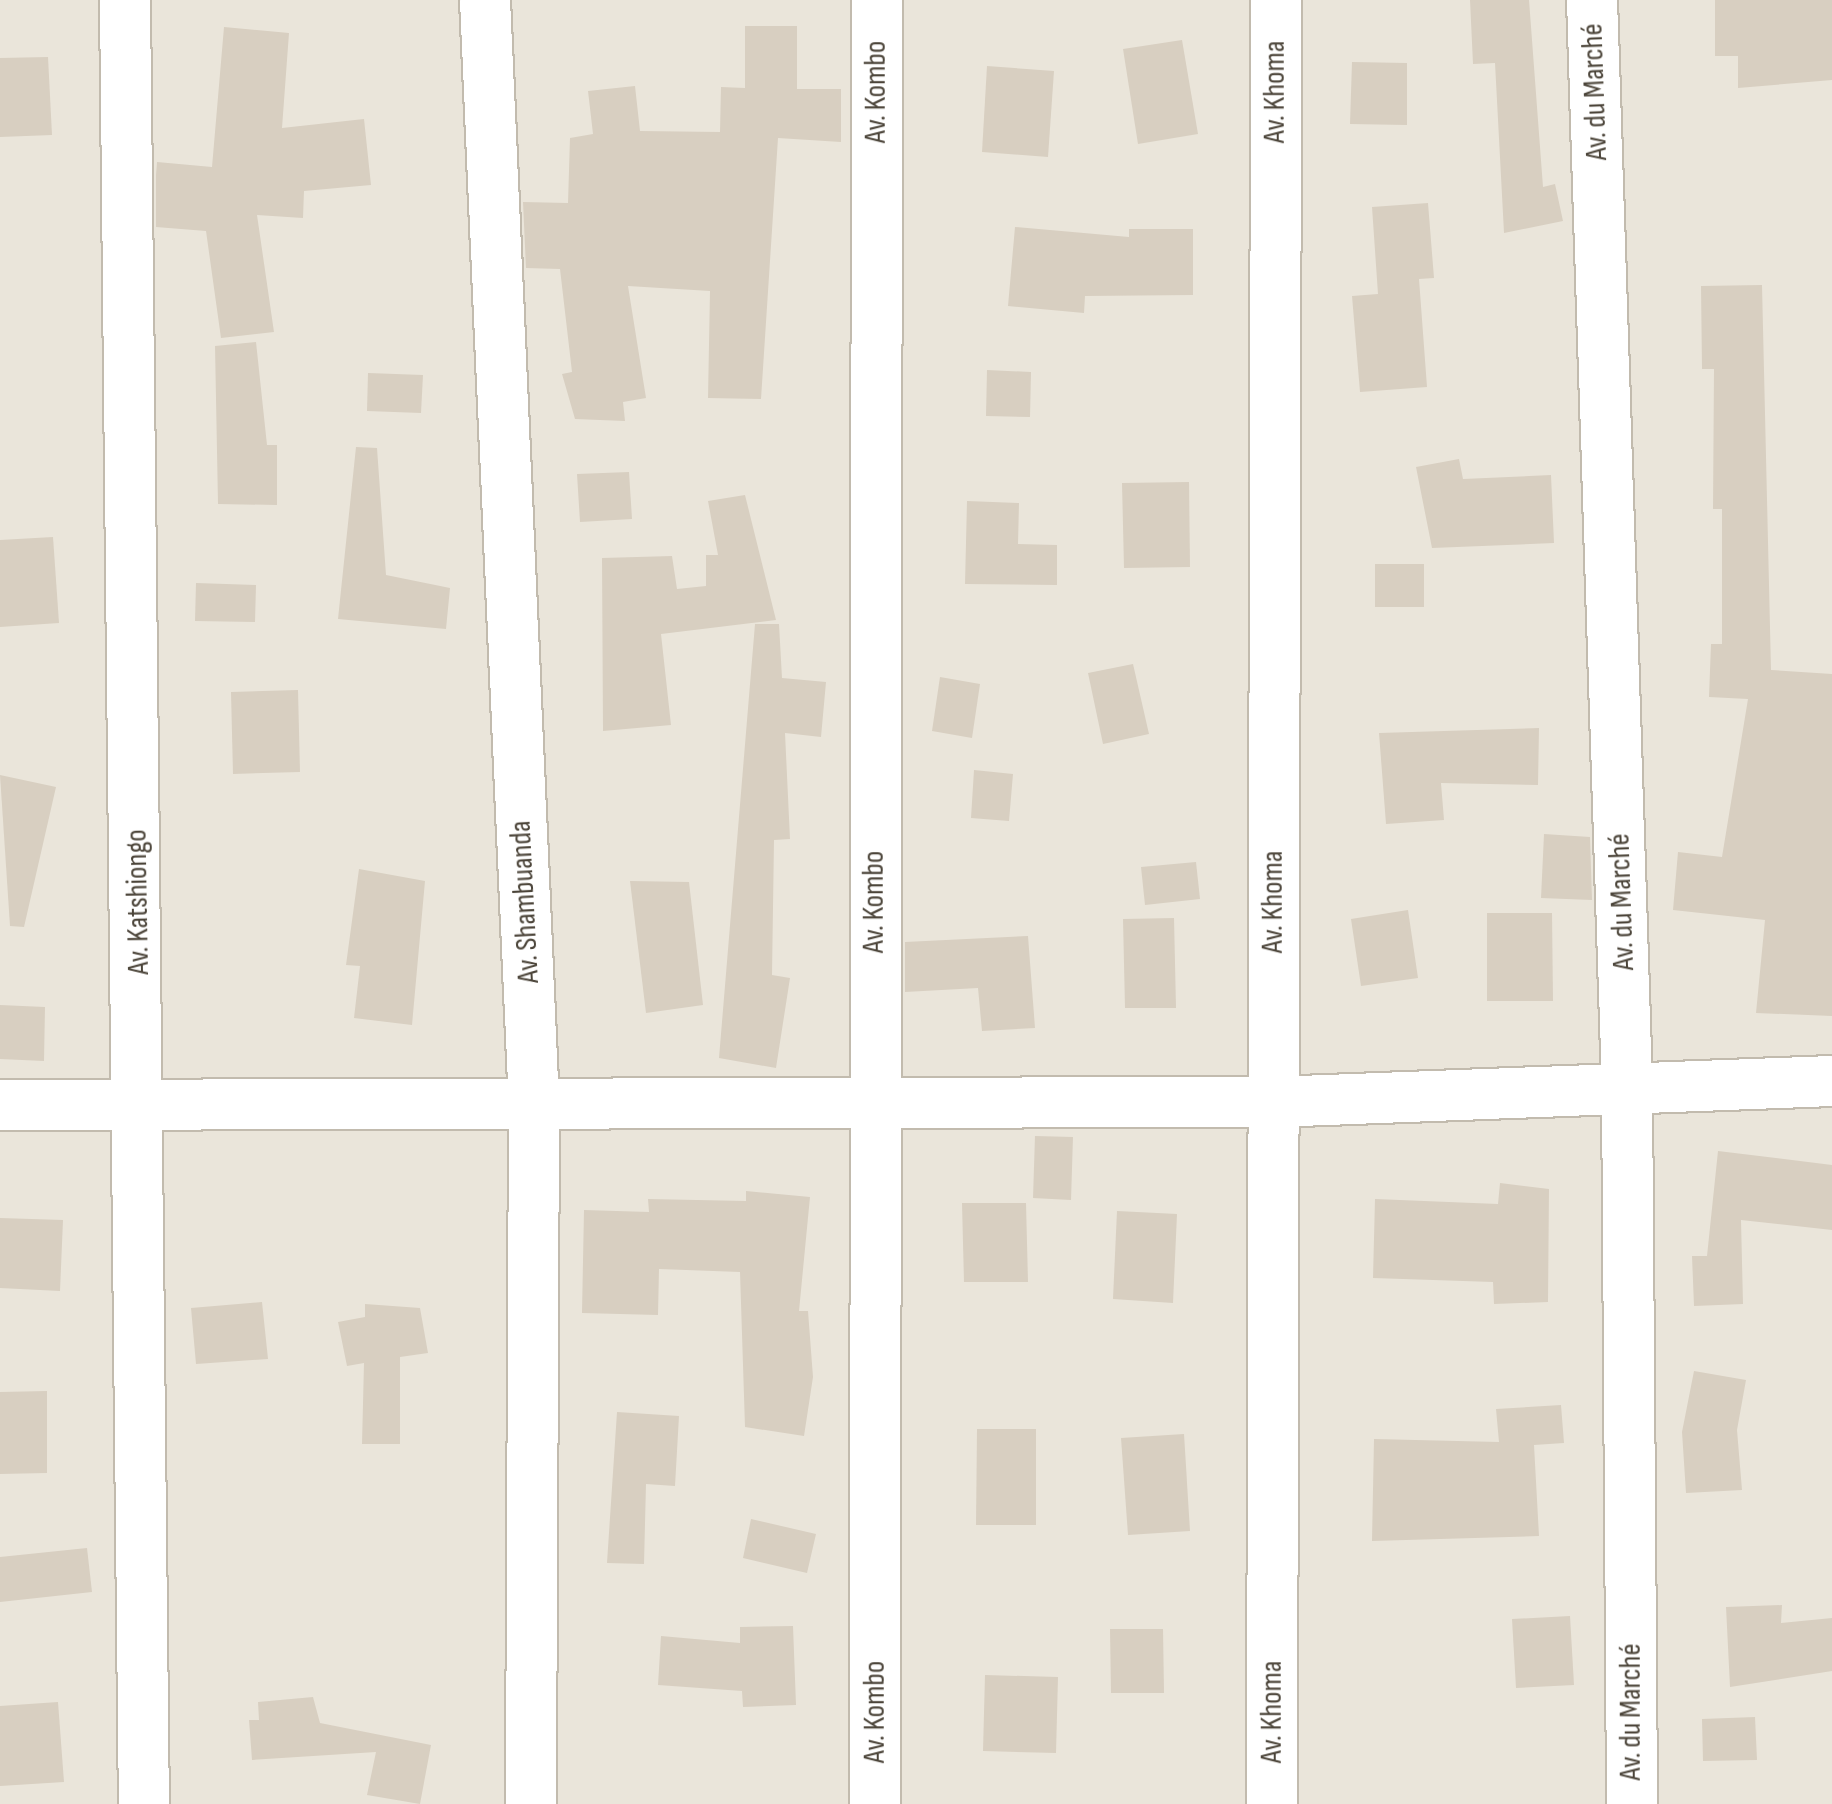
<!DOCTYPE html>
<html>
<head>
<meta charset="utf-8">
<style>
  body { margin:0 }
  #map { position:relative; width:1832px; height:1804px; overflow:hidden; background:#f6f3ec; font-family:"Sofia Sans Condensed",sans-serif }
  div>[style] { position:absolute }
  .residential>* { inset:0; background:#eae5da }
  .building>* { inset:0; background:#d8cfc1 }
  .roads { filter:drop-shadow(2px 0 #c2bbae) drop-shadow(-2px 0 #c2bbae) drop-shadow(0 2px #c2bbae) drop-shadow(0 -2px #c2bbae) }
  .minor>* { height:50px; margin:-25px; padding:0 25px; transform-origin:25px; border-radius:25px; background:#fff }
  span { translate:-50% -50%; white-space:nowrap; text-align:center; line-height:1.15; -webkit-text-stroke:10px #fff; paint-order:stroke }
  .street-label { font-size:30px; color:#4b4439 }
</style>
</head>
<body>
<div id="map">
  <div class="residential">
    <div style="clip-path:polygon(0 0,1832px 0,1832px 1804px,0 1804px)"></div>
  </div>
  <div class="building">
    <div style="clip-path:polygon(1470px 0,1529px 0,1543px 187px,1555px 184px,1563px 221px,1504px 233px,1495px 63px,1473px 64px)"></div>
    <div style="clip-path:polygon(1715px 0,1832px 0,1832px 80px,1738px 88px,1738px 56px,1715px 56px)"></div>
    <div style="clip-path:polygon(745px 26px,797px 26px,797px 89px,841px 89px,841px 142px,778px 138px,761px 399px,708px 398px,710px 291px,628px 286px,646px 398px,623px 402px,625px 421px,575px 419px,562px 374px,572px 372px,560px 269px,526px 268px,523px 202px,568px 203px,570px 138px,593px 134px,588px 91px,635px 86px,640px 131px,720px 132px,721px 87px,745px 88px)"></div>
    <div style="clip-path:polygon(224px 27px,289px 33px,282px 128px,364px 119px,371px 185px,304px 191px,303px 218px,257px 215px,274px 332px,221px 338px,206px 231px,156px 227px,156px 175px,157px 162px,212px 167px)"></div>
    <div style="clip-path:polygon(1182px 40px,1198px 134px,1138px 144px,1123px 49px)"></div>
    <div style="clip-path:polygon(48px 57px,52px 135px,0 137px,0 58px)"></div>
    <div style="clip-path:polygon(1352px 62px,1407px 63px,1407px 125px,1350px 124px)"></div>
    <div style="clip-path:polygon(987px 66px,1054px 71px,1048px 157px,982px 152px)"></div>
    <div style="clip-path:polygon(1428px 203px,1434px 278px,1419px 279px,1427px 387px,1360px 392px,1352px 296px,1378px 294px,1372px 207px)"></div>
    <div style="clip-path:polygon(1015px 227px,1129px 237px,1129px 229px,1193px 229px,1193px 295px,1085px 296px,1084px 313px,1008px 306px)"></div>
    <div style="clip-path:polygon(1762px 285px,1771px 670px,1832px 674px,1832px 1016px,1756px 1013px,1765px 920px,1673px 910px,1678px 852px,1722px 857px,1748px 699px,1709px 697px,1711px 644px,1722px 644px,1722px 509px,1713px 509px,1714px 369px,1702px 369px,1701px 286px)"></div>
    <div style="clip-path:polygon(256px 342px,267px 445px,277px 445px,277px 505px,218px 504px,215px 346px)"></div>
    <div style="clip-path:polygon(987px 370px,1031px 372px,1030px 417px,986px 416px)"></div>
    <div style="clip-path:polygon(368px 373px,423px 375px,421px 413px,367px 411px)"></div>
    <div style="clip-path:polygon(356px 447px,377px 448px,386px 575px,450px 588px,446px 629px,338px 619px)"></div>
    <div style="clip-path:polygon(1459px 459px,1463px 479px,1551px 475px,1554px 543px,1432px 548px,1416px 467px)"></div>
    <div style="clip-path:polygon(629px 472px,632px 519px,580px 522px,577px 474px)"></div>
    <div style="clip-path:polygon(1189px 482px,1190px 567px,1124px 568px,1122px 483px)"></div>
    <div style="clip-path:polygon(745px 495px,776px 620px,661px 634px,671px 725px,603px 731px,602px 558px,672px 556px,677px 589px,706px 586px,706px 555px,718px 555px,708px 501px)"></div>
    <div style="clip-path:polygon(967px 501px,1019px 503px,1018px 544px,1057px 545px,1057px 585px,965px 584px)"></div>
    <div style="clip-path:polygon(53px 537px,59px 623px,0 627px,0 540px)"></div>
    <div style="clip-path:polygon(1375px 564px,1424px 564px,1424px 607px,1375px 607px)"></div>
    <div style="clip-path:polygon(196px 583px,256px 585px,255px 622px,195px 621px)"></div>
    <div style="clip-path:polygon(755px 624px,779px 624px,782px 678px,826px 682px,821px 737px,785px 733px,790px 839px,774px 840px,772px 975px,790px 978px,776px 1068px,719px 1058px)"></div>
    <div style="clip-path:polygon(1133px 664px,1149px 734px,1103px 744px,1088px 673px)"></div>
    <div style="clip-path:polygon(940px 677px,980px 684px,972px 738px,932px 731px)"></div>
    <div style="clip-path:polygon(298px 690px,300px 772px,233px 774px,231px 692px)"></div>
    <div style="clip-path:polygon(1539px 728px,1538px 785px,1441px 783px,1444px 820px,1386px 824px,1379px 733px)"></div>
    <div style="clip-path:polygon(974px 770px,1013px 774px,1009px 821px,971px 818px)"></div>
    <div style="clip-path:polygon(0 775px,56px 787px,24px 927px,10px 926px)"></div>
    <div style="clip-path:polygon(1544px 834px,1590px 837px,1592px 900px,1541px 898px)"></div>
    <div style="clip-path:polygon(1196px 862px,1200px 899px,1145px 905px,1141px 867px)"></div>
    <div style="clip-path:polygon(359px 869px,425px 881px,412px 1025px,354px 1018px,360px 966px,346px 965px)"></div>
    <div style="clip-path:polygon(630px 881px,689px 882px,703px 1005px,646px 1013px)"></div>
    <div style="clip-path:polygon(1408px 910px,1418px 978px,1361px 986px,1351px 919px)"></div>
    <div style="clip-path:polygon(1487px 913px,1552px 913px,1553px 1001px,1487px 1001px)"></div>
    <div style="clip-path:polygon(1174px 918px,1176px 1008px,1125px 1008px,1123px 919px)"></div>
    <div style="clip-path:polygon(1028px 936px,1035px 1028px,982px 1031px,978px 988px,905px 992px,905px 942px)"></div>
    <div style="clip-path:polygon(0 1005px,45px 1007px,44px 1061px,0 1059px)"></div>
    <div style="clip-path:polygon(1035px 1136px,1073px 1137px,1071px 1200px,1033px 1198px)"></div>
    <div style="clip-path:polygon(1718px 1151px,1832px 1165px,1832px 1230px,1741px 1220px,1743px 1304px,1694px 1306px,1692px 1256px,1707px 1256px)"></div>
    <div style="clip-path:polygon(1500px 1183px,1549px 1189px,1548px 1302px,1494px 1304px,1493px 1282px,1373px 1278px,1375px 1199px,1498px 1204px)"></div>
    <div style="clip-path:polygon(746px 1191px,810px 1197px,799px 1311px,808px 1311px,813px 1377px,804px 1436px,745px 1427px,740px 1272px,659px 1269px,658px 1315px,582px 1313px,584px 1210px,649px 1212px,648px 1199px,746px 1201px)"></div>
    <div style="clip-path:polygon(962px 1203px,1026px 1203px,1028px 1282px,964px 1282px)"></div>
    <div style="clip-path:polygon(1117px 1211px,1177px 1214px,1173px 1303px,1113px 1299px)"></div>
    <div style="clip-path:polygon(0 1218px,63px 1220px,60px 1291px,0 1288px)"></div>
    <div style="clip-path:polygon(262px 1302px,268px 1359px,196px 1364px,191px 1308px)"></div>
    <div style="clip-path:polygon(365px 1304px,420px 1308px,428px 1353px,400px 1357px,400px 1444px,362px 1444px,364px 1363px,347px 1366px,338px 1322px,365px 1317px)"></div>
    <div style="clip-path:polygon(1694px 1371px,1746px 1380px,1737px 1430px,1742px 1490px,1686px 1493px,1682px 1432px)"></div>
    <div style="clip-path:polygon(47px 1391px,47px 1473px,0 1474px,0 1392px)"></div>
    <div style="clip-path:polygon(1561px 1405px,1564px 1443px,1534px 1445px,1539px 1536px,1372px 1541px,1374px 1439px,1499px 1442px,1496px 1409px)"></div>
    <div style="clip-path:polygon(617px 1412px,679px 1416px,675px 1486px,646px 1484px,644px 1564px,607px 1563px)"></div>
    <div style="clip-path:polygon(977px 1429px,1036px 1429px,1036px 1525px,976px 1525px)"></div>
    <div style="clip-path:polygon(1184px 1434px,1190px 1531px,1128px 1535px,1121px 1438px)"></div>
    <div style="clip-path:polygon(751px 1519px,816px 1534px,807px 1573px,743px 1558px)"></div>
    <div style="clip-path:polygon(87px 1548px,92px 1592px,0 1602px,0 1557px)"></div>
    <div style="clip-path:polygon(1782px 1605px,1781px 1623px,1832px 1618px,1832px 1671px,1730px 1687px,1726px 1607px)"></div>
    <div style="clip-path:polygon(1570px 1616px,1574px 1685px,1516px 1688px,1512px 1619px)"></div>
    <div style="clip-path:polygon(793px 1626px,796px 1705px,743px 1707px,742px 1691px,658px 1685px,661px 1636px,740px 1643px,740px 1627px)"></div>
    <div style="clip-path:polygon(1110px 1629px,1163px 1629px,1164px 1693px,1111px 1693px)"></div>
    <div style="clip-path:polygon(985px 1675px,1058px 1677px,1056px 1753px,983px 1751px)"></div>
    <div style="clip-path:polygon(313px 1697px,320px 1723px,431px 1745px,420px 1804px,367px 1795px,376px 1752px,252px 1760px,249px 1720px,259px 1720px,258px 1702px)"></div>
    <div style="clip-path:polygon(58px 1702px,64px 1782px,0 1786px,0 1706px)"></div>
    <div style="clip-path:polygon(1755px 1717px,1757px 1760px,1703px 1761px,1702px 1719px)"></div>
  </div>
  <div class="roads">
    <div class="minor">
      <div style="left:125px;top:0;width:1804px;rotate:89.4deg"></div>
      <div style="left:485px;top:0;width:1104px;rotate:87.46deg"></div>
      <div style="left:534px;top:1103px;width:701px;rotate:90.25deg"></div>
      <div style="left:1592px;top:0;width:1085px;rotate:88.15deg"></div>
      <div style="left:1627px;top:1084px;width:720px;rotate:89.6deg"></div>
      <div style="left:0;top:1105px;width:1273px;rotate:-0.14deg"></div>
      <div style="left:1273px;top:1102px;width:559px;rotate:-2.15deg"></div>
      <div style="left:875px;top:1804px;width:1804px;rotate:-89.94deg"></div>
      <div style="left:1272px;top:1804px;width:1804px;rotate:-89.87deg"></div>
    </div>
  </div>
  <div class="street-label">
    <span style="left:876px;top:92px;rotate:-90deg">Av. Kombo</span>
    <span style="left:1275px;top:92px;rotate:-90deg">Av. Khoma</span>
    <span style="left:1595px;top:92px;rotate:-92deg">Av. du Marché</span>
    <span style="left:138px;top:902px;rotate:-91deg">Av. Katshiongo</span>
    <span style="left:525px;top:902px;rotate:-93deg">Av. Shambuanda</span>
    <span style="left:874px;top:902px;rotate:-90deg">Av. Kombo</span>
    <span style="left:1273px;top:902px;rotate:-90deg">Av. Khoma</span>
    <span style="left:1622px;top:902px;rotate:-92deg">Av. du Marché</span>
    <span style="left:875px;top:1712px;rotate:-90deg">Av. Kombo</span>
    <span style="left:1272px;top:1712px;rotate:-90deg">Av. Khoma</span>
    <span style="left:1631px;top:1712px;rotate:-90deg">Av. du Marché</span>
  </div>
</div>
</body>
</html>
